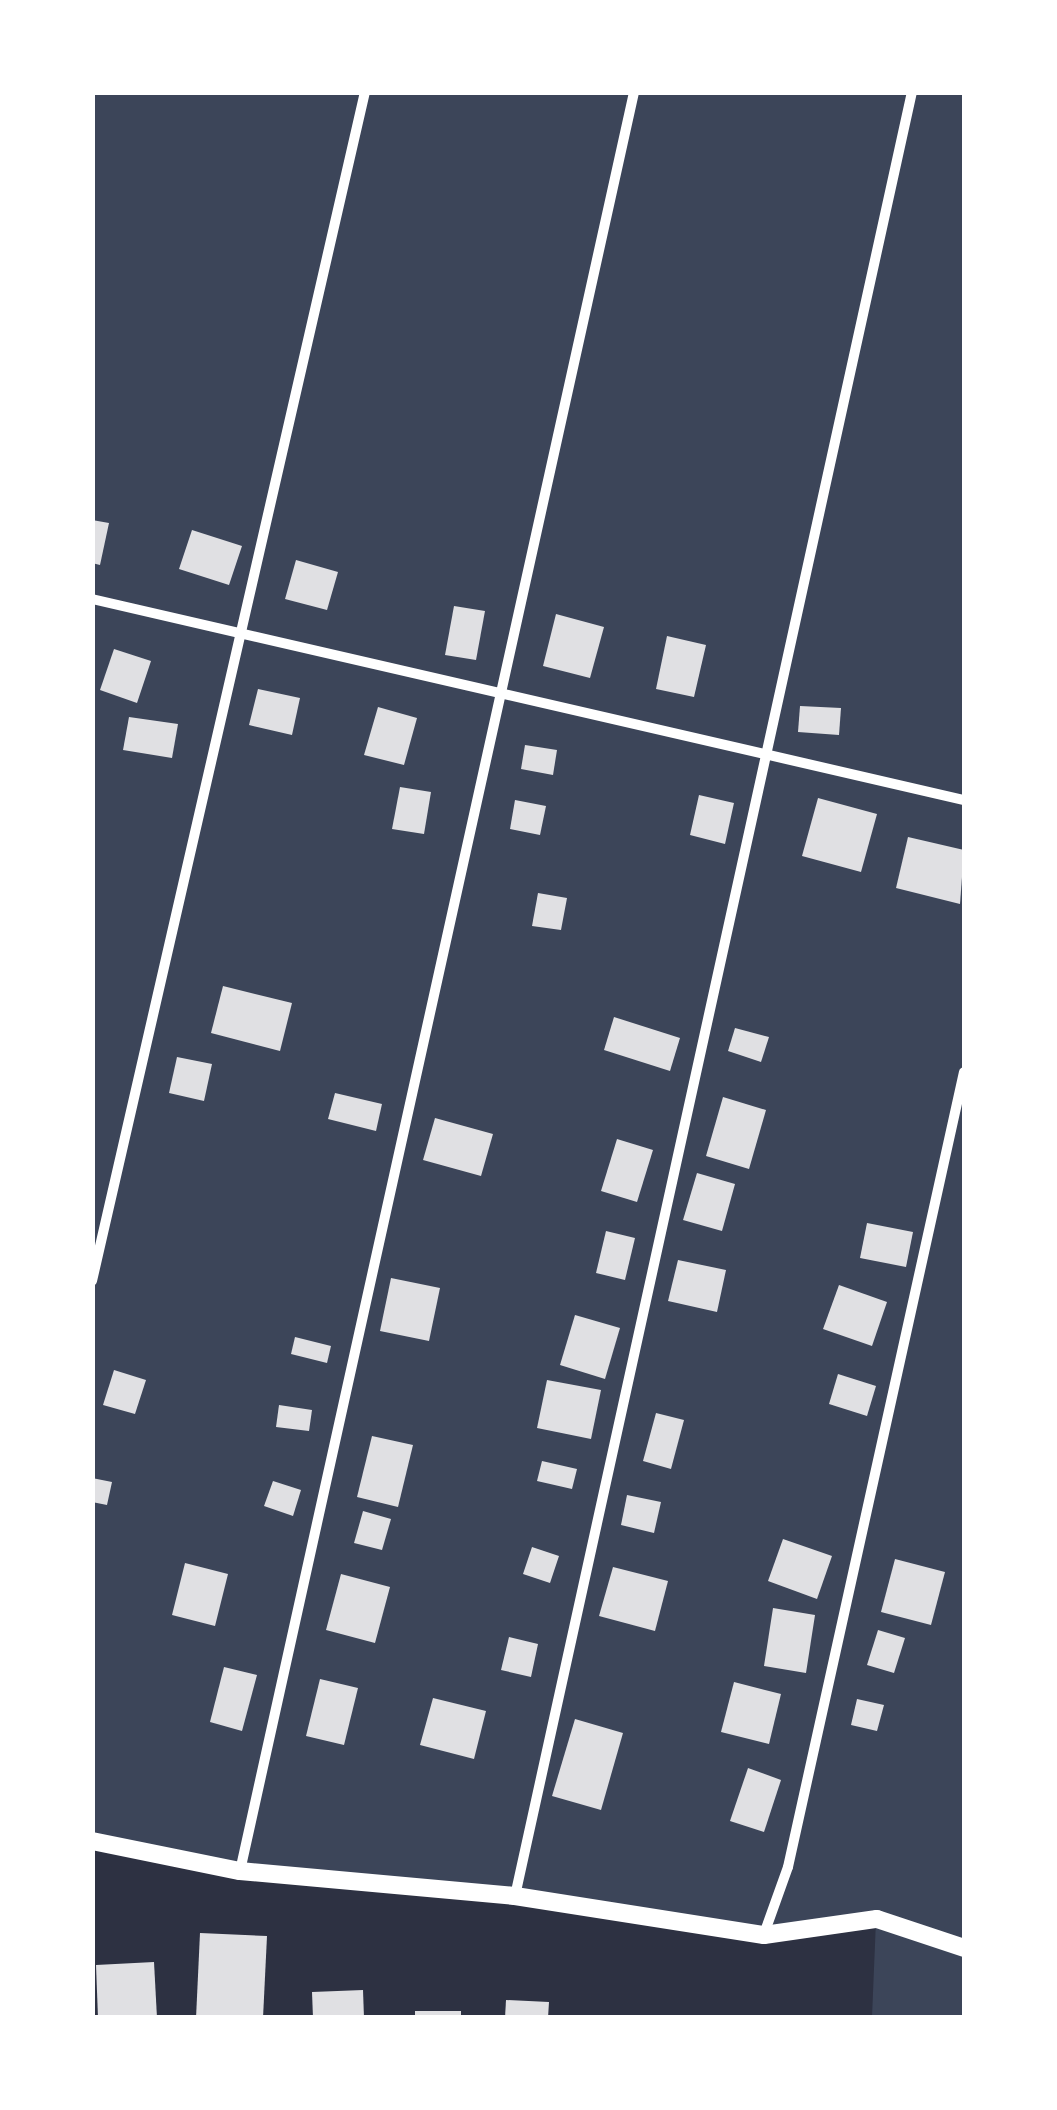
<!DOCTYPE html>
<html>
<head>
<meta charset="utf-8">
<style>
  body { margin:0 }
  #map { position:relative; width:1057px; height:2110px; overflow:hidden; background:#2d3142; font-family:Helvetica,sans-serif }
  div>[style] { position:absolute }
  .green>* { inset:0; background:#3c4559 }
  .building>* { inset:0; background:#e0e0e3 }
  .minor>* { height:10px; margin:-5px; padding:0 5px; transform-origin:5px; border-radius:5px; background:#fff }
  .tertiary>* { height:18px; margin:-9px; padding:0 9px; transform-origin:9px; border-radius:9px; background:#fff }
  span { translate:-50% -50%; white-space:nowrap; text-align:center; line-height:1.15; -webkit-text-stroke:9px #fff; paint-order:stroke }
  .frame { position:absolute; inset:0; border:95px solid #fff; pointer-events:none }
</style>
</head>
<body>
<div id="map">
  <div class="green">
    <div style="clip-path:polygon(92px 93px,964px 93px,964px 2017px,872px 2017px,876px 1920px,764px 1935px,515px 1896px,240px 1871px,93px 1841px)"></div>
  </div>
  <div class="building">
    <div style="clip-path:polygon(92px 520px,109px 523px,100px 565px,92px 563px)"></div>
    <div style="clip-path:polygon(192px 530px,242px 546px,229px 585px,179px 569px)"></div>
    <div style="clip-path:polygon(296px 560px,338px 572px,327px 610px,285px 599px)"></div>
    <div style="clip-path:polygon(454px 606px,485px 611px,476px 660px,445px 655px)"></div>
    <div style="clip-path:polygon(556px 614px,604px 627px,590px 678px,543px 666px)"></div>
    <div style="clip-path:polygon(667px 636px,706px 645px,694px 697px,656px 689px)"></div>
    <div style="clip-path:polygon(114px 649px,151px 661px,137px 703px,100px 690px)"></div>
    <div style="clip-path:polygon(258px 689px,300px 698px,292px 735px,249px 725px)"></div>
    <div style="clip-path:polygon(800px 706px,841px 708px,839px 735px,798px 732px)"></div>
    <div style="clip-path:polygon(378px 707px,417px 718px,404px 765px,364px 755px)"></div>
    <div style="clip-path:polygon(129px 717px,178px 724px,172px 758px,123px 750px)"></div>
    <div style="clip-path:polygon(525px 745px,557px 750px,553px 775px,521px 769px)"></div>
    <div style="clip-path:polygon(400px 787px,431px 792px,424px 834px,392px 829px)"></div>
    <div style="clip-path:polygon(699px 795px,734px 803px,725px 844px,690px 835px)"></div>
    <div style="clip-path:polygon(818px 798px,877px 814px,861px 872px,802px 856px)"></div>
    <div style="clip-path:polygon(515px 800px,546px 806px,540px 835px,510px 829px)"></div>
    <div style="clip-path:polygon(908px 837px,964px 850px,960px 904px,896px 888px)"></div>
    <div style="clip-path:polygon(538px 893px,567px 898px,561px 930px,532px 926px)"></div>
    <div style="clip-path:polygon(223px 986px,292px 1003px,280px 1051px,211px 1033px)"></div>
    <div style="clip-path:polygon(614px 1017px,680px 1038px,670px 1071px,604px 1050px)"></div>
    <div style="clip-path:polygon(735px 1028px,769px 1037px,761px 1062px,728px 1051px)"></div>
    <div style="clip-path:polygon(177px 1057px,212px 1064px,204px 1101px,169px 1093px)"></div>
    <div style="clip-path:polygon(335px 1093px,382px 1104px,376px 1131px,328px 1119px)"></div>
    <div style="clip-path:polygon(723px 1097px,766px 1110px,749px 1169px,706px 1156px)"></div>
    <div style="clip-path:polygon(435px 1118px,493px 1134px,481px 1176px,423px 1160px)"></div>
    <div style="clip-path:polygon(617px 1139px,653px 1150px,637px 1202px,601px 1191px)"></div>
    <div style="clip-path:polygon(697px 1173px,735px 1184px,722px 1231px,683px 1220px)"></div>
    <div style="clip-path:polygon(867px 1223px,913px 1232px,906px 1267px,860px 1258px)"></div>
    <div style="clip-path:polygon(606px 1231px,635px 1238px,625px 1280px,596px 1273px)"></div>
    <div style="clip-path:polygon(678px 1260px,726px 1270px,717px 1312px,668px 1301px)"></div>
    <div style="clip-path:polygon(391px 1278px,440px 1288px,429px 1341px,380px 1331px)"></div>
    <div style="clip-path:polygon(839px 1285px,887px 1302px,872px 1346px,823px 1329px)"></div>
    <div style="clip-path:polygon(575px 1315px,620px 1328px,605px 1379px,560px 1365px)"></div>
    <div style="clip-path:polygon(295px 1337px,331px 1346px,327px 1363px,291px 1354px)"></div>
    <div style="clip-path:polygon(114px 1370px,146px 1380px,135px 1414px,103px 1405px)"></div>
    <div style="clip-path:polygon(838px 1374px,876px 1386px,867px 1416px,829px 1404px)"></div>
    <div style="clip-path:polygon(547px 1380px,601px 1390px,591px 1439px,537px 1428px)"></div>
    <div style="clip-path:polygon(279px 1405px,312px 1410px,309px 1431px,276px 1427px)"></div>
    <div style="clip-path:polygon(656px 1413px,684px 1420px,671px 1469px,643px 1461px)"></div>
    <div style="clip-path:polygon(372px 1436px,413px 1445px,398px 1507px,357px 1497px)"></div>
    <div style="clip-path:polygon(542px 1461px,577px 1469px,572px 1489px,537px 1481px)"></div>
    <div style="clip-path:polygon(92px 1478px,112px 1482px,107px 1505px,92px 1502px)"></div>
    <div style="clip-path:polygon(273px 1481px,301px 1490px,293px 1516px,264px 1506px)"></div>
    <div style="clip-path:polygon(627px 1495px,661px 1502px,654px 1533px,621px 1525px)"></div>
    <div style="clip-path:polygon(363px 1511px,391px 1519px,382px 1550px,354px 1543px)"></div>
    <div style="clip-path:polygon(783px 1539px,832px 1556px,817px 1599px,768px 1581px)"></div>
    <div style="clip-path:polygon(532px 1547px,559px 1556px,550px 1583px,523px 1574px)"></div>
    <div style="clip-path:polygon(895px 1559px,945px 1572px,931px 1625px,881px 1612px)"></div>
    <div style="clip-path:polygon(185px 1563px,228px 1574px,215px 1626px,172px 1615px)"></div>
    <div style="clip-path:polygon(613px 1567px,668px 1581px,655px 1631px,599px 1616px)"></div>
    <div style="clip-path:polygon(341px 1574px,390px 1587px,375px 1643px,326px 1630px)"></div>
    <div style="clip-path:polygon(773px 1608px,815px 1615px,806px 1673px,764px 1666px)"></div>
    <div style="clip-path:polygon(878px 1630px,905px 1638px,894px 1673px,867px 1665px)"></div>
    <div style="clip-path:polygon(509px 1637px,538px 1644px,531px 1677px,501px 1670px)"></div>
    <div style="clip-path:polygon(224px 1667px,257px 1675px,242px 1731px,210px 1722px)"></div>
    <div style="clip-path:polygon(320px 1679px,358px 1688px,344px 1745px,306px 1736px)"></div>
    <div style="clip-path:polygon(734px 1682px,781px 1694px,769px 1744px,721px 1732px)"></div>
    <div style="clip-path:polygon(433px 1698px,486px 1711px,474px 1759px,420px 1745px)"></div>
    <div style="clip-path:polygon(857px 1699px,884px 1705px,877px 1731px,851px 1725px)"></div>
    <div style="clip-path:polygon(575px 1719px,623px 1733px,601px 1810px,552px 1796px)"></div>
    <div style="clip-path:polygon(748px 1768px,781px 1780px,764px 1832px,730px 1821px)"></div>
    <div style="clip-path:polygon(200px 1933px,267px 1936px,263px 2018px,196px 2018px)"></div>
    <div style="clip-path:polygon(154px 1962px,157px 2018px,98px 2018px,96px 1965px)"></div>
    <div style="clip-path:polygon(363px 1990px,364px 2018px,313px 2018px,312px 1992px)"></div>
    <div style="clip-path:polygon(506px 2000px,549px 2002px,548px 2018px,505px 2018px)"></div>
    <div style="clip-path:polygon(415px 2011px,461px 2011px,461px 2018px,415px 2018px)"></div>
  </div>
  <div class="minor">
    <div style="left:92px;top:599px;width:895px;rotate:12.98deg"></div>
    <div style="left:92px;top:1281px;width:1220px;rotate:-77.07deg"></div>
    <div style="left:240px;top:1871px;width:1822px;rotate:-77.51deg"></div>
    <div style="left:515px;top:1896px;width:1847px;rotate:-77.59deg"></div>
    <div style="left:764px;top:1934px;width:71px;rotate:-70.3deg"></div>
    <div style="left:788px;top:1867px;width:814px;rotate:-77.52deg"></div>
  </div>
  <div class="tertiary">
    <div style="left:92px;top:1841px;width:151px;rotate:11.5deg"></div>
    <div style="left:240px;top:1871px;width:276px;rotate:5.2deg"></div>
    <div style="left:515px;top:1896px;width:252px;rotate:8.9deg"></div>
    <div style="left:764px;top:1935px;width:114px;rotate:-8.1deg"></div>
    <div style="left:877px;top:1919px;width:92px;rotate:18.4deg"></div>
  </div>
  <div class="frame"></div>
</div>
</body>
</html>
